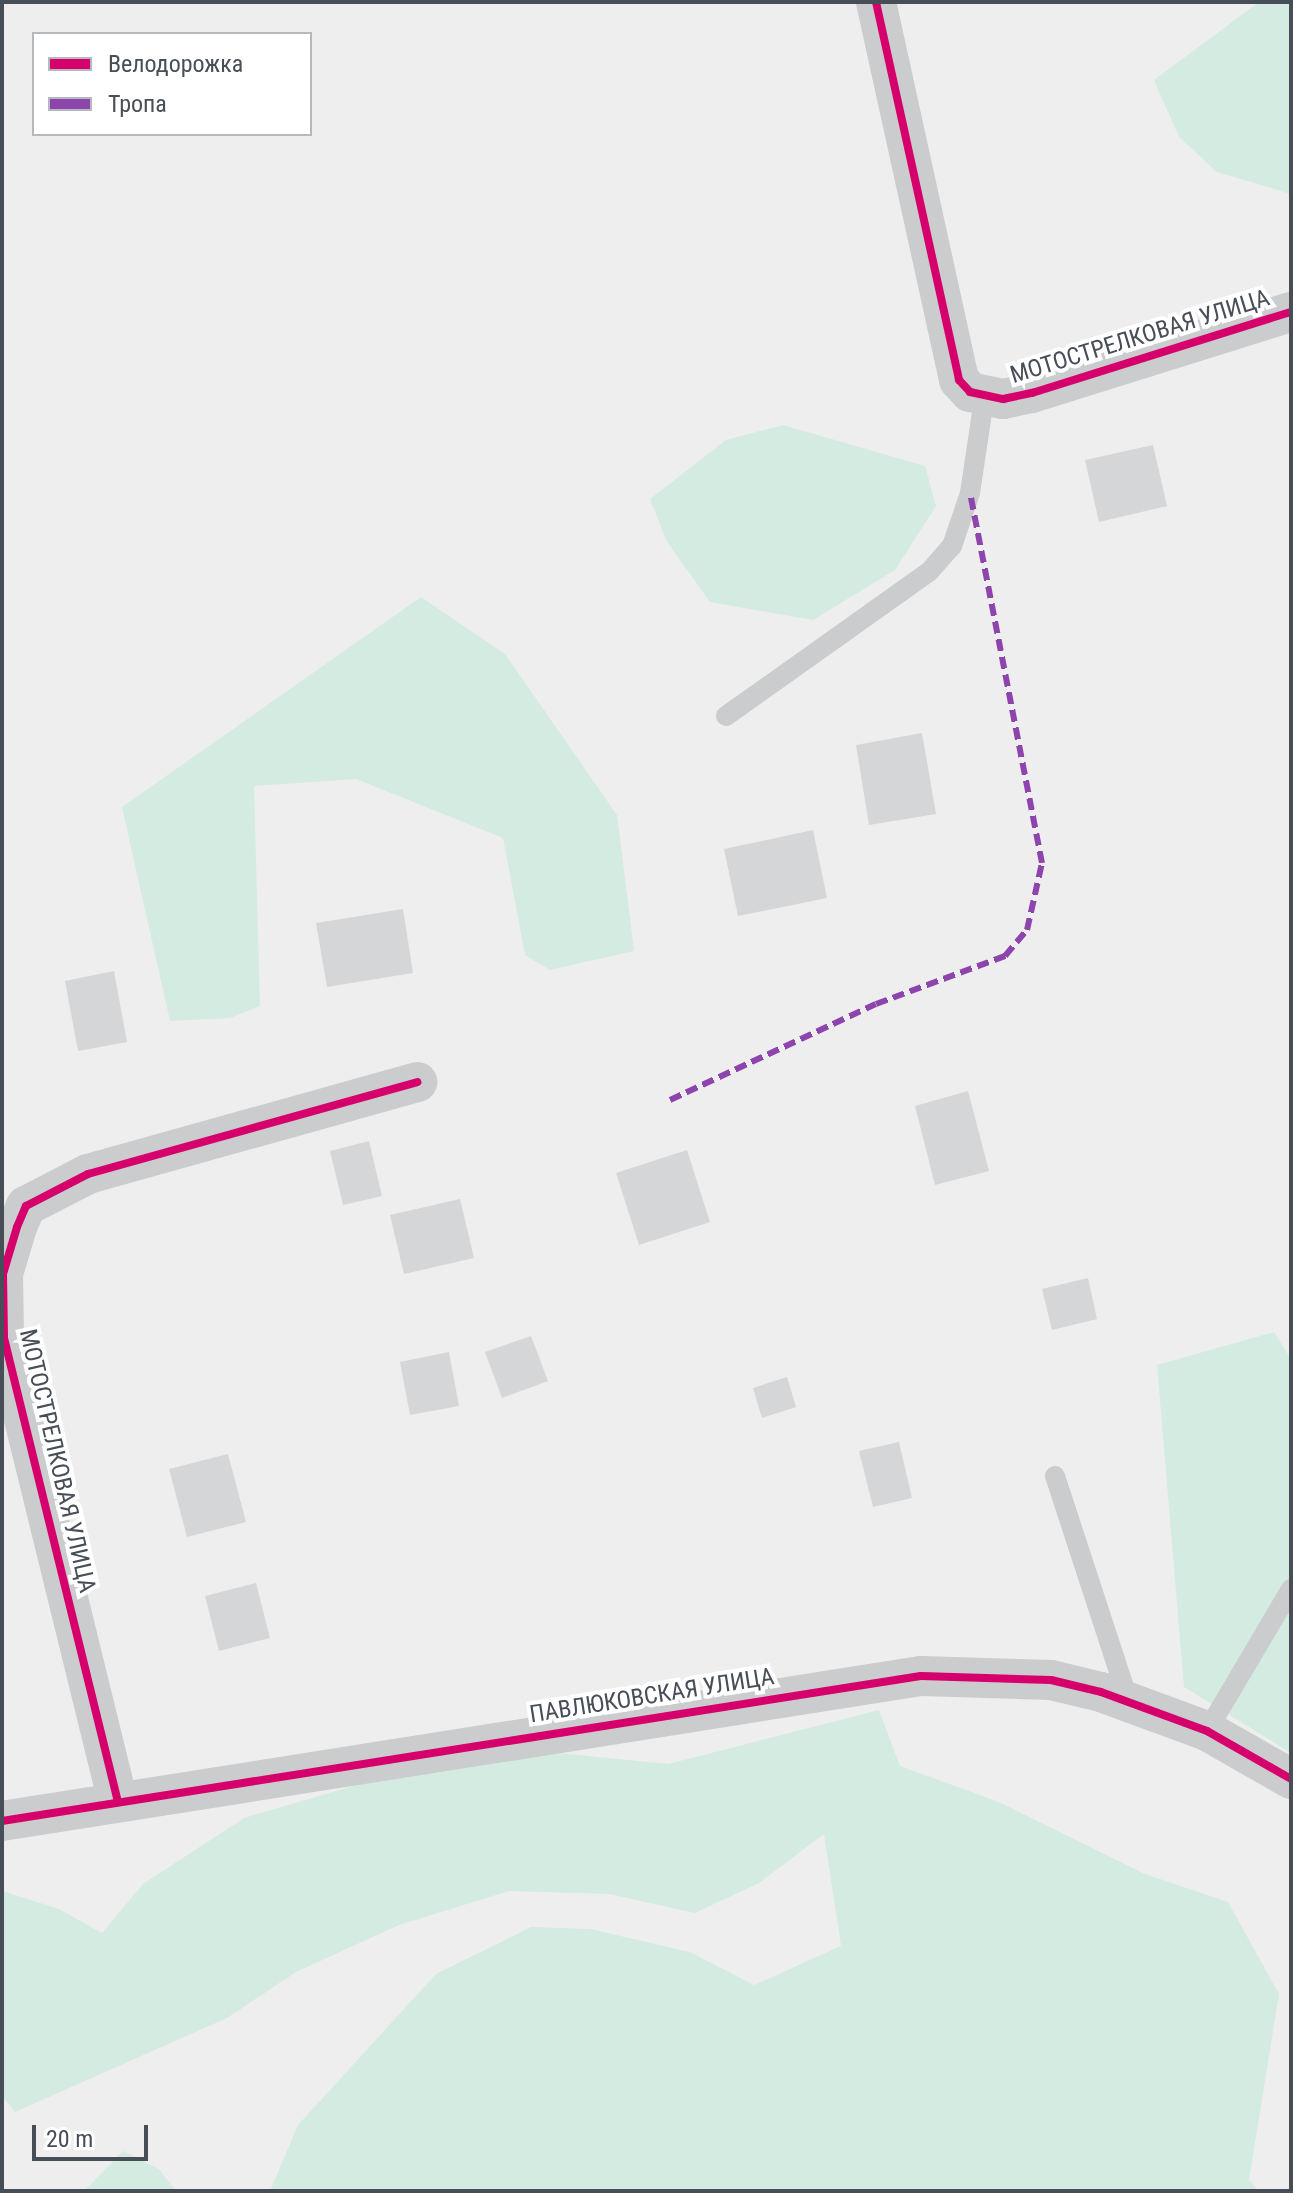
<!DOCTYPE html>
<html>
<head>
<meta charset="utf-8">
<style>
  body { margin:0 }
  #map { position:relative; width:1293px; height:2193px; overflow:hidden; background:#eee; font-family:"Roboto Condensed",sans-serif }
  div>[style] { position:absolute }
  .green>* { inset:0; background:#d4ebe1 }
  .building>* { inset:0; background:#d5d6d8 }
  .service>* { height:20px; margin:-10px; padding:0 10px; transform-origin:10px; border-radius:10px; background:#caccce }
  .minor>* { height:40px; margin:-20px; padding:0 20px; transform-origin:20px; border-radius:20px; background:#caccce }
  .quiet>* { height:6px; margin-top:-3px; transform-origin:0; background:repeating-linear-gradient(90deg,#8e44ad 0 12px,transparent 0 18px) }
  .cycleway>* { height:8px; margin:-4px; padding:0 4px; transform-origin:4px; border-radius:4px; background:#d6006c }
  span { translate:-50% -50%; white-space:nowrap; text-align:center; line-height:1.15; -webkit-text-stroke:8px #fff; paint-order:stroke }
  .street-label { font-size:24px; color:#474e58 }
  .frame { position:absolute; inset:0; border:4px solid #474e58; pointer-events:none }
  .legend { position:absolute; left:32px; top:32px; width:280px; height:104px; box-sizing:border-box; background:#fff; border:2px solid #b5b8bc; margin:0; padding:10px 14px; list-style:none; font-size:24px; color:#474e58 }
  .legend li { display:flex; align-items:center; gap:16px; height:40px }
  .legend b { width:40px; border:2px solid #b5b8bc }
  .scale { position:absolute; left:32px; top:2125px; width:116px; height:36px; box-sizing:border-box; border:4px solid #474e58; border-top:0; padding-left:10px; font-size:24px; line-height:28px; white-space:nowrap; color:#474e58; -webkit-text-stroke:6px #fff; paint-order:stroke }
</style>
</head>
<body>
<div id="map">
  <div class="green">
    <div style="clip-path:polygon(1259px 2px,1291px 2px,1291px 194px,1217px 172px,1179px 137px,1154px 80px)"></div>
    <div style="clip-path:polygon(783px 425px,925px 466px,936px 506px,895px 570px,813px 620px,710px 602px,667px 542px,650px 499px,726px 440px)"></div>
    <div style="clip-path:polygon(421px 597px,505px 654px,617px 815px,634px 951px,550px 970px,525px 955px,503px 838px,356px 779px,254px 786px,260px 1006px,230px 1018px,170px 1021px,122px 807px)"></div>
    <div style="clip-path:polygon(1274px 1332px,1291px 1359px,1291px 1753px,1184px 1687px,1157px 1365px)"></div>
    <div style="clip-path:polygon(879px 1710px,900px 1766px,999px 1802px,1145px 1874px,1228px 1902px,1279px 1994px,1249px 2180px,1259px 2191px,270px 2191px,298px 2125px,436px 1974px,531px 1927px,590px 1929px,690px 1952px,754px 1985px,841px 1946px,824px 1834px,759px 1883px,695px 1913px,609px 1894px,509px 1891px,399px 1925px,296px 1972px,227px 2018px,15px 2112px,2px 2096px,2px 1891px,59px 1909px,102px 1933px,143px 1884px,244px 1818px,442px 1760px,538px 1751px,668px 1764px)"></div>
    <div style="clip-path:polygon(123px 2151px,159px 2169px,176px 2191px,84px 2191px)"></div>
  </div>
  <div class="building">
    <div style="clip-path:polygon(1153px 445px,1167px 506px,1099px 522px,1085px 460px)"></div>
    <div style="clip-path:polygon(922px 733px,936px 814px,869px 825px,856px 745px)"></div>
    <div style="clip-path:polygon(813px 830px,827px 898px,738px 916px,724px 849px)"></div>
    <div style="clip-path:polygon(403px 909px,413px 973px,327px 987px,316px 923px)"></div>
    <div style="clip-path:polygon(114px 971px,127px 1042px,78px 1051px,65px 981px)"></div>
    <div style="clip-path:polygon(968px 1091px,989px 1171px,935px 1185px,915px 1106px)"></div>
    <div style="clip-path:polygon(369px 1141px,382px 1196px,343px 1205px,330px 1151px)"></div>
    <div style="clip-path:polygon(687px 1150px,710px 1222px,639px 1245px,616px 1173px)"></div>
    <div style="clip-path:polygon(460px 1199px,474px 1258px,404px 1274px,390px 1215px)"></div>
    <div style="clip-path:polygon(1088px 1278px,1097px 1319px,1052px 1330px,1042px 1289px)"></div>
    <div style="clip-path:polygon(531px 1336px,548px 1381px,502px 1398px,485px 1352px)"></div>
    <div style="clip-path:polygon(449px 1352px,459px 1406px,410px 1415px,400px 1362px)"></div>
    <div style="clip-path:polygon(787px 1377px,796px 1407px,762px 1418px,753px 1388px)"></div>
    <div style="clip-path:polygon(899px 1442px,912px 1498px,873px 1507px,859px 1451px)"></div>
    <div style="clip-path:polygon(228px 1454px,246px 1522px,187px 1537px,169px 1469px)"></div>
    <div style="clip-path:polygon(256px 1583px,270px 1638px,219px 1651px,205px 1596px)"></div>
  </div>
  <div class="service">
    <div style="left:726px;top:716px;width:249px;rotate:-35.4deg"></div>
    <div style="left:929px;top:572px;width:35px;rotate:-49deg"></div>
    <div style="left:952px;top:546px;width:56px;rotate:-71.2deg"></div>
    <div style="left:970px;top:493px;width:95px;rotate:-81.5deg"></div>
    <div style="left:1055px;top:1476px;width:238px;rotate:71.9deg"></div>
    <div style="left:1207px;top:1731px;width:165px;rotate:-59.4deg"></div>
  </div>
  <div class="minor">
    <div style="left:876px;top:2px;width:387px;rotate:77.6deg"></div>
    <div style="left:959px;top:380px;width:16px;rotate:47deg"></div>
    <div style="left:970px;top:392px;width:34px;rotate:12deg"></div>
    <div style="left:1003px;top:399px;width:30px;rotate:-12deg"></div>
    <div style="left:1032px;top:393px;width:271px;rotate:-17.4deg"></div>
    <div style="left:117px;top:1798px;width:475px;rotate:-103.8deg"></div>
    <div style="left:4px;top:1337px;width:63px;rotate:-90.9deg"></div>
    <div style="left:3px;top:1274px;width:49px;rotate:-73.4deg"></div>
    <div style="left:17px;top:1227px;width:23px;rotate:-67deg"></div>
    <div style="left:26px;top:1206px;width:70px;rotate:-27.3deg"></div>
    <div style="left:88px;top:1174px;width:342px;rotate:-15.6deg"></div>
    <div style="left:2px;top:1821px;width:930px;rotate:-8.97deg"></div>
    <div style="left:921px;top:1676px;width:130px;rotate:1.8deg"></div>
    <div style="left:1051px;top:1680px;width:51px;rotate:13.5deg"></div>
    <div style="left:1101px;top:1692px;width:113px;rotate:20.2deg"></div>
    <div style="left:1207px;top:1731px;width:97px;rotate:29.7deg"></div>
  </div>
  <div class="quiet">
    <div style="left:670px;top:1100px;width:227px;rotate:-25deg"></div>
    <div style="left:876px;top:1004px;width:138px;rotate:-20.4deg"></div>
    <div style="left:1005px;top:956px;width:34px;rotate:-50deg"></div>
    <div style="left:1027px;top:930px;width:69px;rotate:-77.4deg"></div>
    <div style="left:1042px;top:863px;width:377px;rotate:-101deg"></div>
  </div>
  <div class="cycleway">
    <div style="left:876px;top:2px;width:387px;rotate:77.6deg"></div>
    <div style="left:959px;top:380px;width:16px;rotate:47deg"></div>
    <div style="left:970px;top:392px;width:34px;rotate:12deg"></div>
    <div style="left:1003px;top:399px;width:30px;rotate:-12deg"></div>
    <div style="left:1032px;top:393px;width:271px;rotate:-17.4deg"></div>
    <div style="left:117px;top:1798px;width:475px;rotate:-103.8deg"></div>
    <div style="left:4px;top:1337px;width:63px;rotate:-90.9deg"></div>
    <div style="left:3px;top:1274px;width:49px;rotate:-73.4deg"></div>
    <div style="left:17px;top:1227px;width:23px;rotate:-67deg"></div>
    <div style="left:26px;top:1206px;width:70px;rotate:-27.3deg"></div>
    <div style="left:88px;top:1174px;width:342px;rotate:-15.6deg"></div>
    <div style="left:2px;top:1821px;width:930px;rotate:-8.97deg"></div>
    <div style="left:921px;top:1676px;width:130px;rotate:1.8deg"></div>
    <div style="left:1051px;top:1680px;width:51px;rotate:13.5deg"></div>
    <div style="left:1101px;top:1692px;width:113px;rotate:20.2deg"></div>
    <div style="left:1207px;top:1731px;width:97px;rotate:29.7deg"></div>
  </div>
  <div class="street-label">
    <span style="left:1140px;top:337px;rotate:-17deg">МОТОСТРЕЛКОВАЯ УЛИЦА</span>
    <span style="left:57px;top:1461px;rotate:77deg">МОТОСТРЕЛКОВАЯ УЛИЦА</span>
    <span style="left:652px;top:1696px;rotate:-9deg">ПАВЛЮКОВСКАЯ УЛИЦА</span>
  </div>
  <div class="frame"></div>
  <ul class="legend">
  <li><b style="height:10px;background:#d6006c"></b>Велодорожка</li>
  <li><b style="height:10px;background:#8e44ad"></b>Тропа</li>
  </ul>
  <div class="scale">20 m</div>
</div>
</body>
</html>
